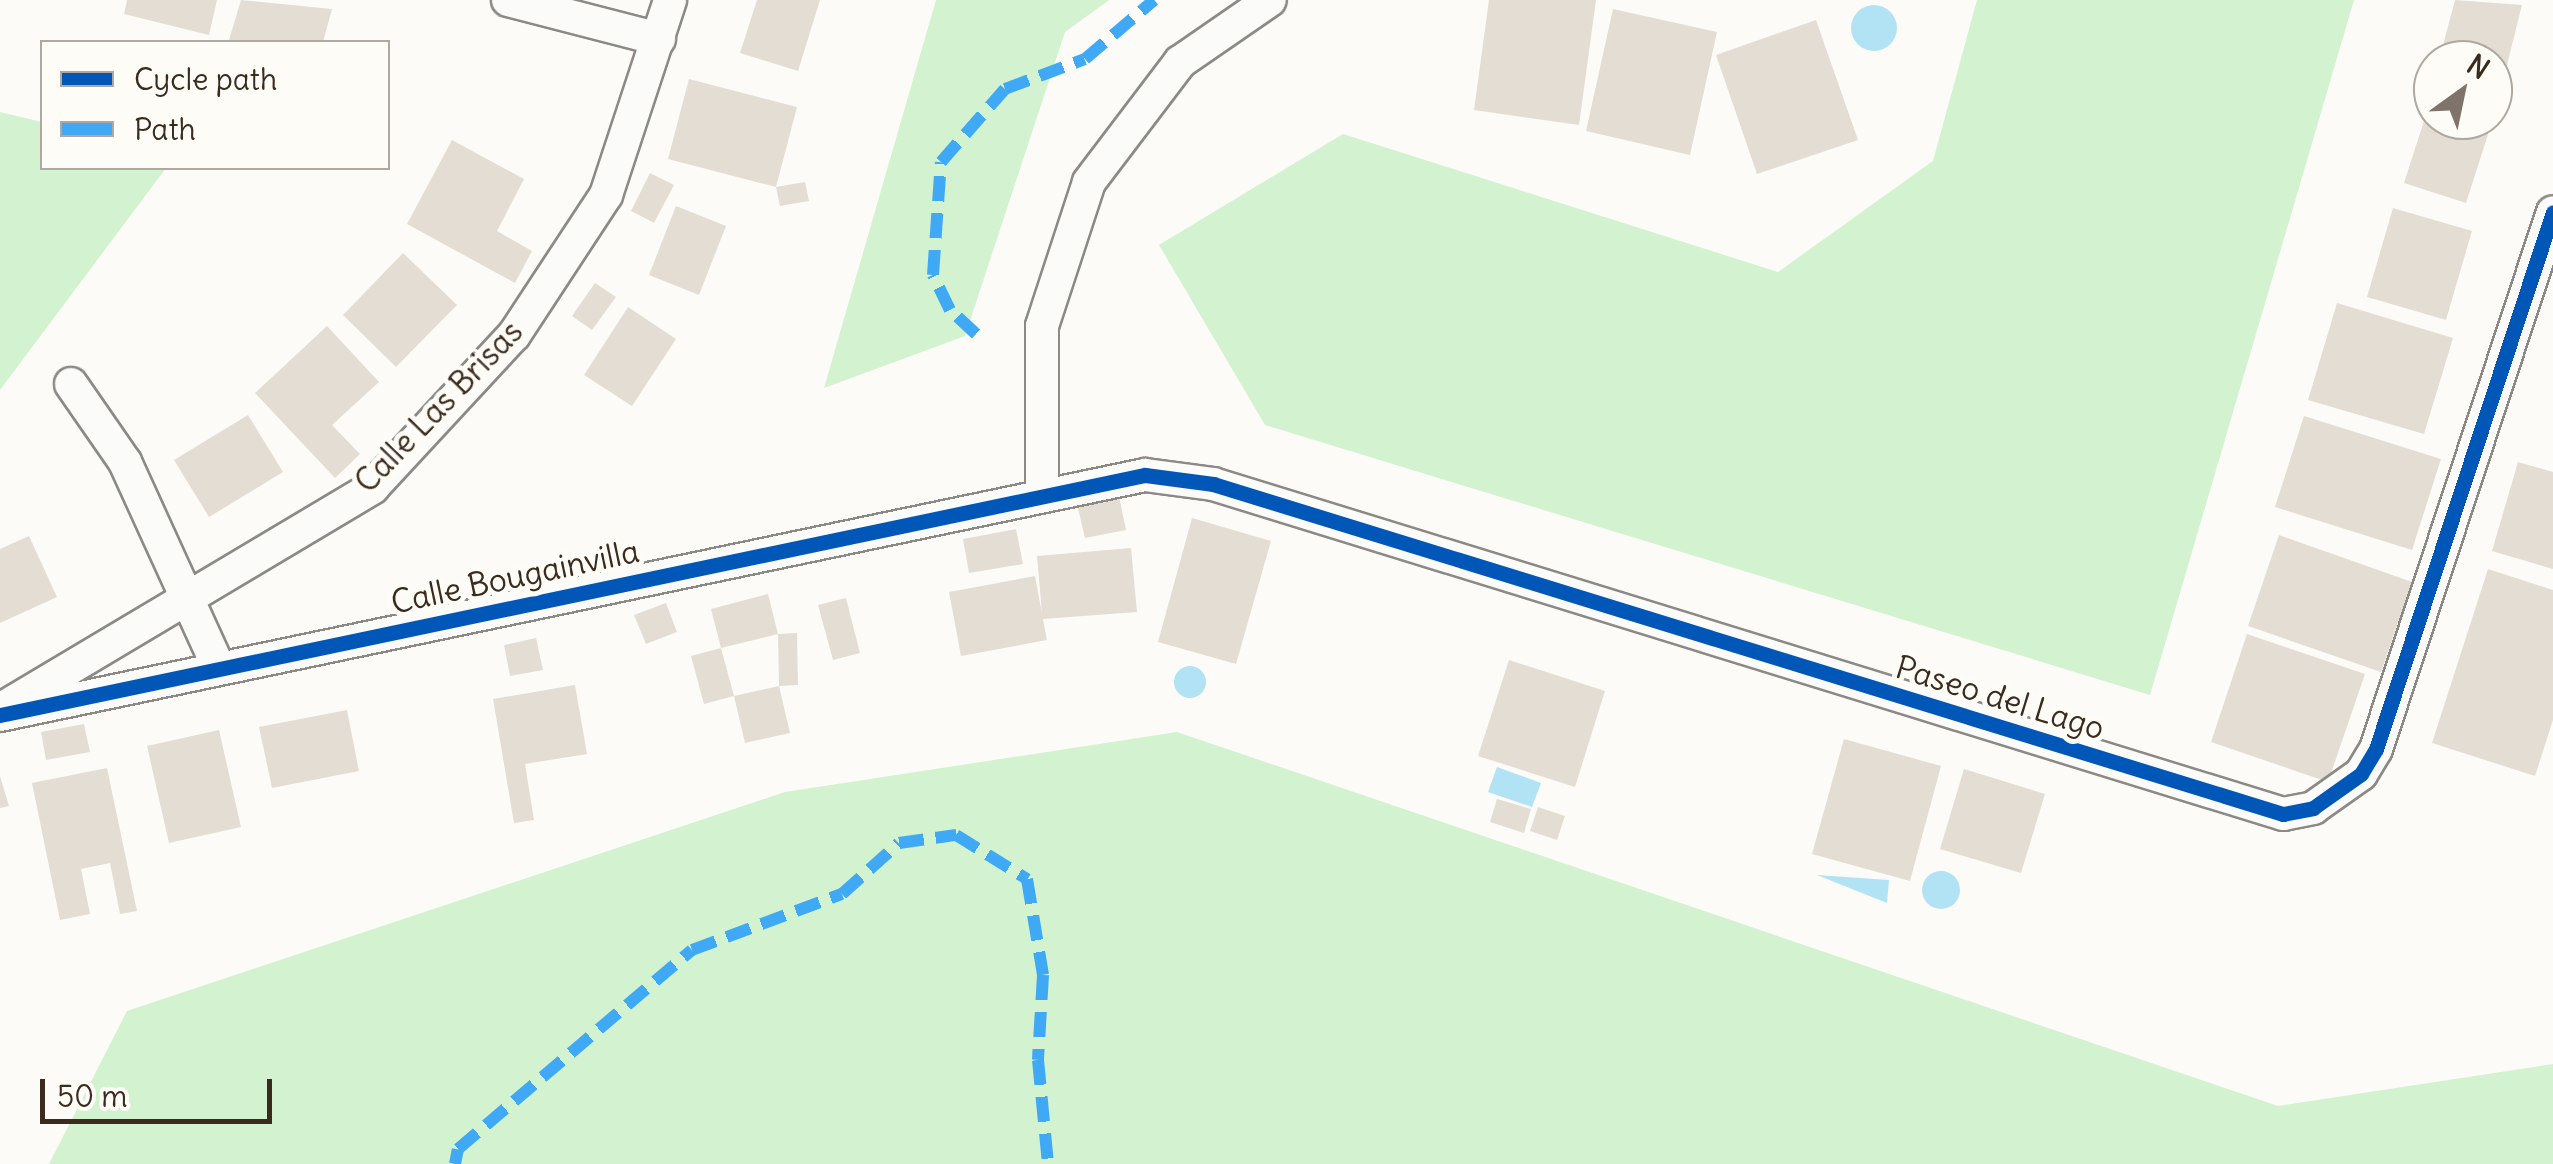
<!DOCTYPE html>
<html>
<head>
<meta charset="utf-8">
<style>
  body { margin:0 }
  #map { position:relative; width:2553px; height:1164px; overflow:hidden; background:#fcfbf8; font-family:Delius,sans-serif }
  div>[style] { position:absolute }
  .green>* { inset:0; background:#d2f2d0 }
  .water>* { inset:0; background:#b1e3f4 }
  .round { border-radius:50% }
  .building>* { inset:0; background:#e4ddd3 }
  .roads { filter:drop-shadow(2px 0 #8d8985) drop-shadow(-2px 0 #8d8985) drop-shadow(0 2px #8d8985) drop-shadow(0 -2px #8d8985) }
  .minor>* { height:32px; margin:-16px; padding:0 16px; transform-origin:16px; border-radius:16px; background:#fbfbf9 }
  .quiet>* { height:12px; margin-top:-6px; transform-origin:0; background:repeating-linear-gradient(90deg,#3fa9f5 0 25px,transparent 0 37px) }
  .cycleway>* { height:15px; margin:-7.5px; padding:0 7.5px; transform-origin:7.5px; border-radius:7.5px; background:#0057b8 }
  span { translate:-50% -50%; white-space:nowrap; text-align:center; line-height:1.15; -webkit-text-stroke:10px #fdfcf7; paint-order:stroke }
  .street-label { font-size:32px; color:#3b2a1e }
  .legend { position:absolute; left:40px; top:40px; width:350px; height:130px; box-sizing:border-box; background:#fdfcf7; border:2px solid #afa8a0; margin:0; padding:12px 18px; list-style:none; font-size:30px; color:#3b2a1e }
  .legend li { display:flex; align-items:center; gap:20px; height:50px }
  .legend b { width:50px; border:2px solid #afa8a0 }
  .north { position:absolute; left:2413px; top:40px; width:100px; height:100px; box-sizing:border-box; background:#fdfcf7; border:2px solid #afa8a0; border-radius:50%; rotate:33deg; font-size:28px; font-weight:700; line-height:40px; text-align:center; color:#3b2a1e }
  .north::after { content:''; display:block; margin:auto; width:35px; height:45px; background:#7f736a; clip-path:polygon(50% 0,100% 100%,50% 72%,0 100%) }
  .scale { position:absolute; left:40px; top:1079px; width:232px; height:45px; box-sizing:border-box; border:5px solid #3b2a1e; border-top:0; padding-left:12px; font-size:30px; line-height:35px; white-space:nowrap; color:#3b2a1e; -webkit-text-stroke:8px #fdfcf7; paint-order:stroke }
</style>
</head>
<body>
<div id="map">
  <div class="green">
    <div style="clip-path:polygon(936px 0,1109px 0,1065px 32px,965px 336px,824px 388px)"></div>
    <div style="clip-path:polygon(1977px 0,2354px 0,2150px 695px,1265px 425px,1159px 245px,1343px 134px,1778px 272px,1933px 161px)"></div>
    <div style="clip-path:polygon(0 112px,42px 122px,42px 168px,166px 168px,0 390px)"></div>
    <div style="clip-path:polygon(1177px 732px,2278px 1106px,2553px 1064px,2553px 1164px,49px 1164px,127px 1011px,785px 792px)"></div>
  </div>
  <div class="water">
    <div class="round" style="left:1851px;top:5px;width:46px;height:46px"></div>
    <div class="round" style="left:1174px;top:666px;width:32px;height:32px"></div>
    <div style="clip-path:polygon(1497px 767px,1541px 783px,1532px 807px,1488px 792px)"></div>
    <div class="round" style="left:1922px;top:871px;width:38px;height:38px"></div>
    <div style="clip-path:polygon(1817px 875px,1889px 880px,1887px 903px)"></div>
  </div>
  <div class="building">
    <div style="clip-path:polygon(127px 0,217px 0,209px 35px,124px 14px)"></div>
    <div style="clip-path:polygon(241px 0,332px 9px,323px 42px,229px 40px)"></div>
    <div style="clip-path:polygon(757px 0,820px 0,798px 71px,740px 53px)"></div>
    <div style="clip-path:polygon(1489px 0,1596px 0,1579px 125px,1474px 110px)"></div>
    <div style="clip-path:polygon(2455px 0,2522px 5px,2501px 89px,2493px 60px,2439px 60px)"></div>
    <div style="clip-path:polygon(1613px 9px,1717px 32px,1690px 155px,1586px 131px)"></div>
    <div style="clip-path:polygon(1816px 20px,1858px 140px,1757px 174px,1716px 55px)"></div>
    <div style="clip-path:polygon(689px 79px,797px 107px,776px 187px,805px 182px,809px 201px,780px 206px,776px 187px,668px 159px)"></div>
    <div style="clip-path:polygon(2430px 102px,2433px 120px,2492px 122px,2466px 203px,2404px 183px)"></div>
    <div style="clip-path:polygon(452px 140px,524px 179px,497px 231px,532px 251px,515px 283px,407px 224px)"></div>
    <div style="clip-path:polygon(650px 173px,674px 185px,654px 223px,631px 211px)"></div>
    <div style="clip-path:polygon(676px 206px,726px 226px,699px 295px,649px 275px)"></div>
    <div style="clip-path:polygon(2393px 208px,2472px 231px,2446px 320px,2367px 297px)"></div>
    <div style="clip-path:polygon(403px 253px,457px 305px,396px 367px,343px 315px)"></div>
    <div style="clip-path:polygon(595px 283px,616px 297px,592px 330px,572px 316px)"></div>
    <div style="clip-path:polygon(2337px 303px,2453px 338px,2424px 434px,2308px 400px)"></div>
    <div style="clip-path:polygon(628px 307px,676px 339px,632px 406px,584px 375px)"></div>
    <div style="clip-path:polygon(327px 326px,379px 382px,332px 425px,360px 454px,335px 478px,255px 393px)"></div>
    <div style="clip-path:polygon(248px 415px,283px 472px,209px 517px,174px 460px)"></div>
    <div style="clip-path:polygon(2304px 416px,2441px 459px,2412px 550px,2275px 507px)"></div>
    <div style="clip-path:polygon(2518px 462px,2553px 472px,2553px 569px,2492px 551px)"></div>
    <div style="clip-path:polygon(1119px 496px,1126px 530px,1085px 538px,1077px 504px)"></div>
    <div style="clip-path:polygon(1192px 518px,1271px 541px,1236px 664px,1158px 642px)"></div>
    <div style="clip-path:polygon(1016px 529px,1023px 564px,969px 573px,963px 539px)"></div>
    <div style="clip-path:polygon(2279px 535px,2412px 582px,2381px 672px,2248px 626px)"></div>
    <div style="clip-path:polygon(29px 536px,57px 597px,0 623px,0 549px)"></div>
    <div style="clip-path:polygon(1131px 548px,1137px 612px,1043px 619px,1047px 640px,961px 656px,949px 592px,1035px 576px,1042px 613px,1037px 556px)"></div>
    <div style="clip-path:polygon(2488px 569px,2553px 590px,2553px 720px,2535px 776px,2432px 743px)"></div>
    <div style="clip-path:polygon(768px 594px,778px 634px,721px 648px,711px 609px)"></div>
    <div style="clip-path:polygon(846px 598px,860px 653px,833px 660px,818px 605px)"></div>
    <div style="clip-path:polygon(666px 603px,677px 632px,646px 644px,634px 615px)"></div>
    <div style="clip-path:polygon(797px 633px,798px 685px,779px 686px,778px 634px)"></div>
    <div style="clip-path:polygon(2247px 634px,2365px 674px,2328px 782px,2211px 742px)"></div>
    <div style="clip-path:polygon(536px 638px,543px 670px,510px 676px,504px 645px)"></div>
    <div style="clip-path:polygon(721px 648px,734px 696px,704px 704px,691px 656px)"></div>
    <div style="clip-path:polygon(1509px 660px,1605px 691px,1575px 787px,1478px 756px)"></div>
    <div style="clip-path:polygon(575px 685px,587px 754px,525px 764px,534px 820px,514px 823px,493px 699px)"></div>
    <div style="clip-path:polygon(779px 686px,790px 733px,745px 743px,734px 696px)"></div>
    <div style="clip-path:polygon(347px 710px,359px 771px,272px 788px,259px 727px)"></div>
    <div style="clip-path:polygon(84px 724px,90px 752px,46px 760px,41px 732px)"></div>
    <div style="clip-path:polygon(219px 730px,241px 827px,169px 843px,147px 746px)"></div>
    <div style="clip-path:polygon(1844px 739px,1941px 766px,1910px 881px,1812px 854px)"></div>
    <div style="clip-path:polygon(107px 768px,137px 911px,120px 914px,110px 863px,81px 869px,90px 914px,60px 920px,32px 783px)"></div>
    <div style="clip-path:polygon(1964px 769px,2045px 794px,2021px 873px,1940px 849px)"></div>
    <div style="clip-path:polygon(0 776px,9px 806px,0 808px)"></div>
    <div style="clip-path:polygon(1497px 799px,1531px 809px,1524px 833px,1490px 822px)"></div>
    <div style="clip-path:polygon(1538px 807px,1565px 816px,1557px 840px,1530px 831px)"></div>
  </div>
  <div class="roads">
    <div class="minor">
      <div style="left:508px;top:0;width:156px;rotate:14.5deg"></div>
      <div style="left:71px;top:384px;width:95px;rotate:55.3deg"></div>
      <div style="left:125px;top:462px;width:226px;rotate:65.5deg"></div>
      <div style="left:1042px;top:492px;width:166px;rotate:-90deg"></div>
      <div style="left:1042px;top:326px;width:151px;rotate:-71.9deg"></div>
      <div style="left:1089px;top:182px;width:151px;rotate:-52.8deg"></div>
      <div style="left:1180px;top:62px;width:109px;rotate:-34.6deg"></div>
      <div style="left:8px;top:705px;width:425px;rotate:-30.8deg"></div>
      <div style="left:373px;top:487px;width:207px;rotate:-47.2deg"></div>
      <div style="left:514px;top:335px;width:168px;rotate:-56.7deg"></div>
      <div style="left:606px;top:195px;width:205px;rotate:-71.8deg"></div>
      <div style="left:0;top:715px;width:1170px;rotate:-11.84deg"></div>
      <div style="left:1145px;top:475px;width:69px;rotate:7.5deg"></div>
      <div style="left:1213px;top:484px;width:1120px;rotate:17.14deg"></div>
      <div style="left:2283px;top:814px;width:31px;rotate:-11deg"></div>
      <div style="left:2313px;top:808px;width:59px;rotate:-35.3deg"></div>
      <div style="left:2361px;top:774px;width:29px;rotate:-59deg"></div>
      <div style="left:2376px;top:749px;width:565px;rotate:-71.76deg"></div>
    </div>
  </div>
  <div class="quiet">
    <div style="left:976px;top:334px;width:35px;rotate:-137deg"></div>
    <div style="left:950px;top:310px;width:39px;rotate:-116deg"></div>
    <div style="left:933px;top:275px;width:113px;rotate:-86deg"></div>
    <div style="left:941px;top:162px;width:97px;rotate:-48.8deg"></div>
    <div style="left:1005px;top:89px;width:85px;rotate:-20.6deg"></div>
    <div style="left:1085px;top:59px;width:91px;rotate:-40.5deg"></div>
    <div style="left:455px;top:1164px;width:15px;rotate:-79deg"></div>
    <div style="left:458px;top:1149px;width:307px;rotate:-40.4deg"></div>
    <div style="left:692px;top:950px;width:160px;rotate:-20.5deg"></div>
    <div style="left:842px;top:894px;width:76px;rotate:-41.8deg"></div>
    <div style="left:899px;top:843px;width:58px;rotate:-8deg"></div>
    <div style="left:956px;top:835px;width:84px;rotate:31.8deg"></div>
    <div style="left:1027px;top:879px;width:97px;rotate:80.5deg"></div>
    <div style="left:1043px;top:975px;width:85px;rotate:93.4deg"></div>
    <div style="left:1038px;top:1060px;width:104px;rotate:84.5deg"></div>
  </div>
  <div class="cycleway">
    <div style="left:0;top:715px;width:1170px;rotate:-11.84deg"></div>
    <div style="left:1145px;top:475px;width:69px;rotate:7.5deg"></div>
    <div style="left:1213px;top:484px;width:1120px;rotate:17.14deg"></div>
    <div style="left:2283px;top:814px;width:31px;rotate:-11deg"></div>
    <div style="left:2313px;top:808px;width:59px;rotate:-35.3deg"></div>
    <div style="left:2361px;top:774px;width:29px;rotate:-59deg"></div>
    <div style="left:2376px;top:749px;width:565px;rotate:-71.76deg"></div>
  </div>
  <div class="street-label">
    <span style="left:439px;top:407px;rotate:-46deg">Calle Las Brisas</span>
    <span style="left:515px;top:577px;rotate:-12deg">Calle Bougainvilla</span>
    <span style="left:2000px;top:698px;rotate:17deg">Paseo del Lago</span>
  </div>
  <ul class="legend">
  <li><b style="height:12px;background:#0057b8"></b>Cycle path</li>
  <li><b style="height:12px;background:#3fa9f5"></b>Path</li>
  </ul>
  <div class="north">N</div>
  <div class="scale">50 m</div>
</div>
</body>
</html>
